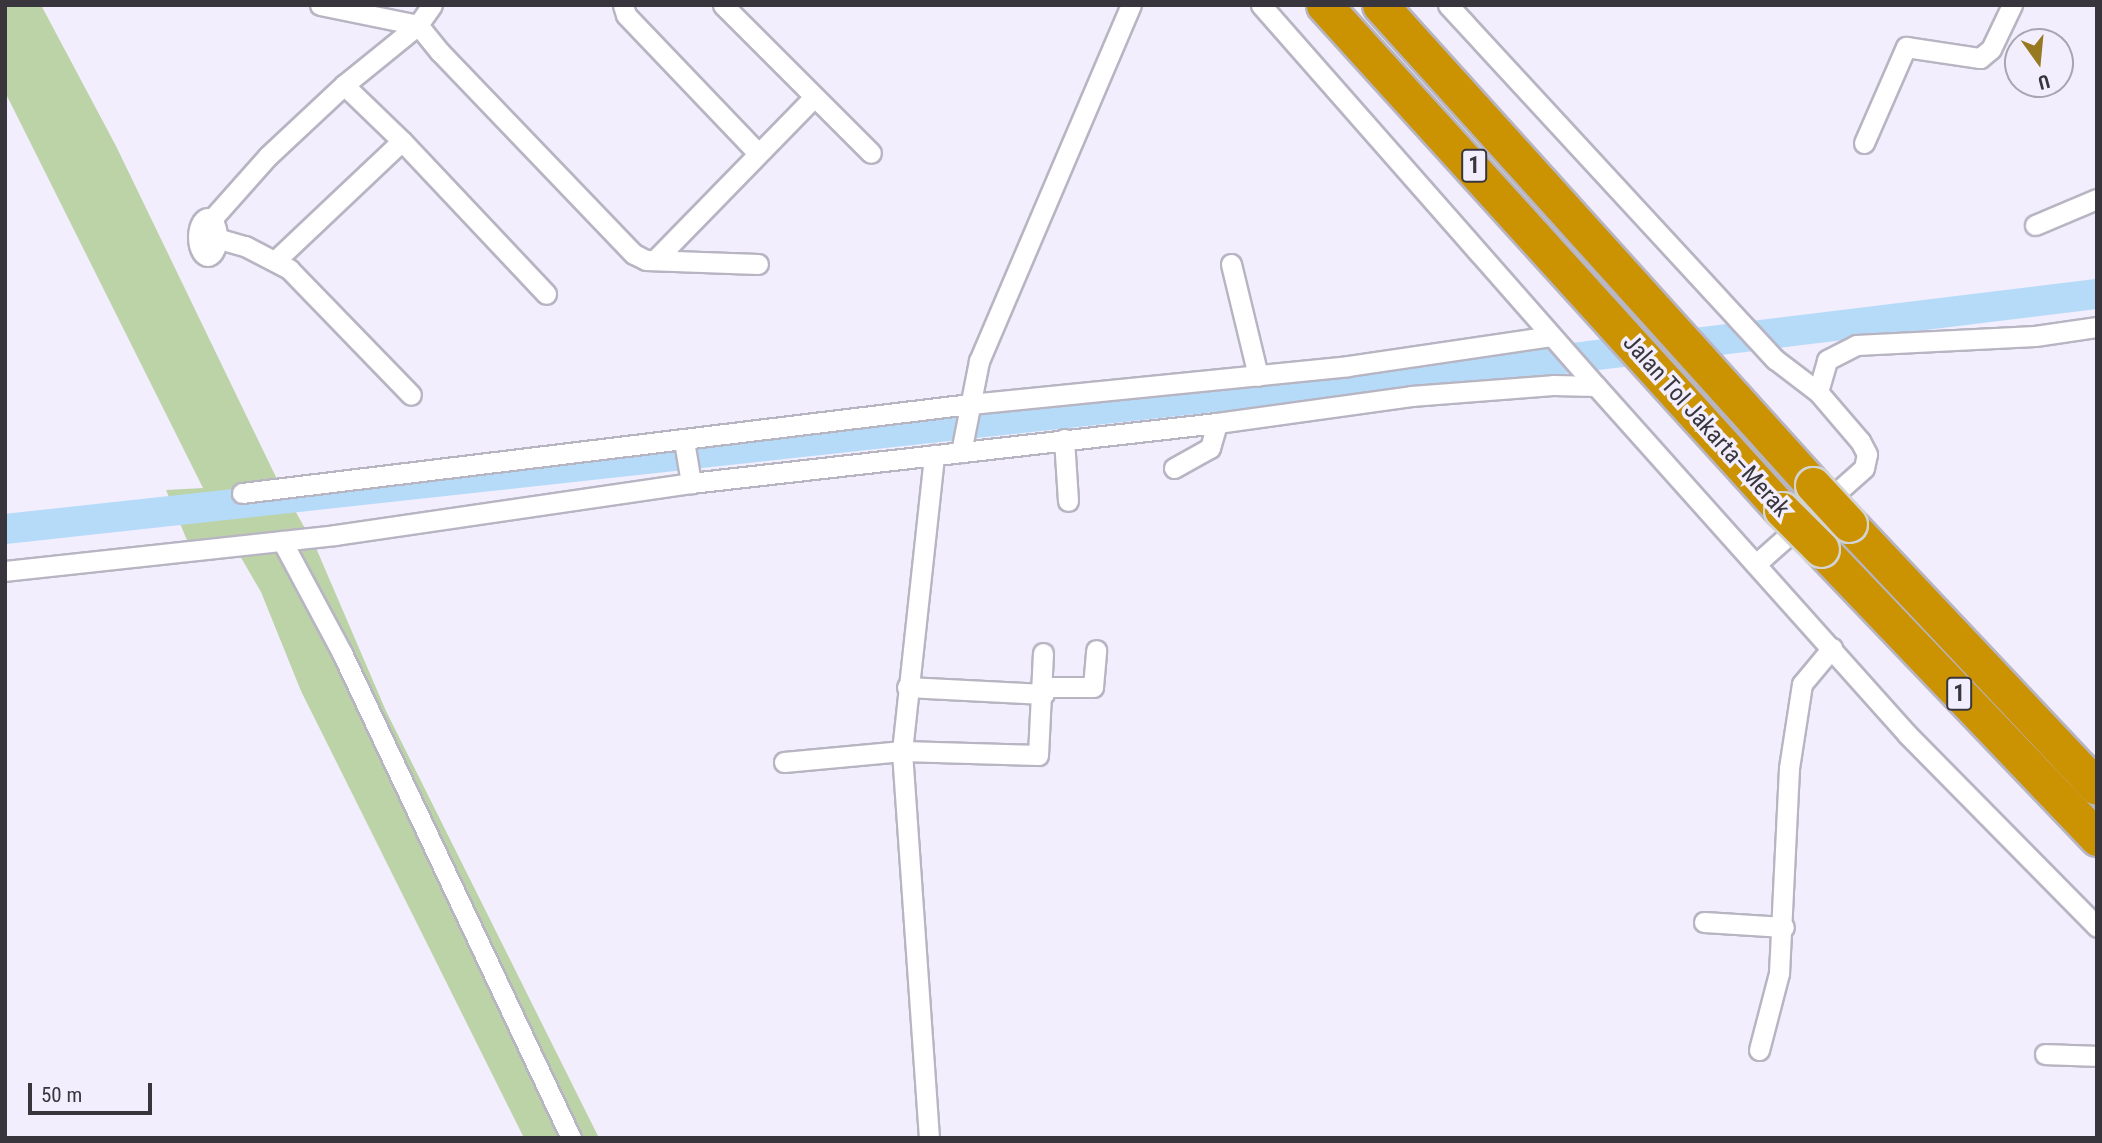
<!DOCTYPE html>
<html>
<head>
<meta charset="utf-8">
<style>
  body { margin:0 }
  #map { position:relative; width:2102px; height:1143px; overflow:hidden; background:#f2eefd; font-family:"Roboto Condensed",sans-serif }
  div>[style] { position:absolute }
  .green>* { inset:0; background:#bcd3a7 }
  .river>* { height:30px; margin:-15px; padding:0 15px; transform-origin:15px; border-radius:15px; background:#b6dbf9 }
  .roads { filter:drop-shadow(2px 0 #b8b5c3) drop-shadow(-2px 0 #b8b5c3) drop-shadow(0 2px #b8b5c3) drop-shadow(0 -2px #b8b5c3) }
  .minor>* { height:19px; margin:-9.5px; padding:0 9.5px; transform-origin:9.5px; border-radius:9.5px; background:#fff }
  .minor>.ring { margin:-9.5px; padding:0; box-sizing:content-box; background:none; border:19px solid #fff; border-radius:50% }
  .motorway>* { height:35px; margin:-17.5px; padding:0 17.5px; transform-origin:17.5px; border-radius:17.5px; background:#cb9202 }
  .bridges { filter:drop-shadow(2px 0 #d3d3d4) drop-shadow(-2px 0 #d3d3d4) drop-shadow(0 2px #d3d3d4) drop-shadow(0 -2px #d3d3d4) }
  .motorway-bridge>* { height:35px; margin:-17.5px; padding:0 17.5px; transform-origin:17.5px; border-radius:17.5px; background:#cb9202 }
  span { translate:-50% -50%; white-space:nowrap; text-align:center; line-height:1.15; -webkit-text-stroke:7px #f2eefd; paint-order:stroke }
  .shield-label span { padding:2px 5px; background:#f2eefd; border:2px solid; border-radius:5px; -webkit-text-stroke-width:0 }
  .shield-label { font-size:23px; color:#38363c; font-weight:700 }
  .street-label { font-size:24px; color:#38363c }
  .frame { position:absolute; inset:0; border:7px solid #38363c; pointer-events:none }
  .north { position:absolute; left:2004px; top:28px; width:70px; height:70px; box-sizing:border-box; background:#f2eefd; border:2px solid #a8a4b0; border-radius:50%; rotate:165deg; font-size:19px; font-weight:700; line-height:28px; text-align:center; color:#38363c }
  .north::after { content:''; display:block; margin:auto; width:24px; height:32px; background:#967920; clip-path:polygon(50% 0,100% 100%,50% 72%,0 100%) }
  .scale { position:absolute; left:28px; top:1083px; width:124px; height:32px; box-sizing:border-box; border:4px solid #38363c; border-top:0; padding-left:9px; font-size:21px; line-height:24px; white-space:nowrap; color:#38363c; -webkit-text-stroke:5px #f2eefd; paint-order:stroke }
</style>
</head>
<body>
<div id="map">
  <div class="green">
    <div style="clip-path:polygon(5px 5px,41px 5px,116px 146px,275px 475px,316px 548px,386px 711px,599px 1138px,524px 1138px,301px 691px,261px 592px,236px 549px,194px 557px,166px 490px,203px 488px,5px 92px)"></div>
  </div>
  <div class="river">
    <div style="left:5px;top:529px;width:1593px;rotate:-6.23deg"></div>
    <div style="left:1589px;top:356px;width:512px;rotate:-6.96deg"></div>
  </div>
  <div class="roads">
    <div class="minor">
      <div style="left:320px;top:5px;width:100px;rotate:11.5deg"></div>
      <div style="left:432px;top:5px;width:24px;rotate:125deg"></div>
      <div style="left:418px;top:25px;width:35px;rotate:51deg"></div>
      <div style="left:440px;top:52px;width:280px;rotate:46.2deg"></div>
      <div style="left:634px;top:254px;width:13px;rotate:27deg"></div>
      <div style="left:646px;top:260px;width:112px;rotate:2deg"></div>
      <div style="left:623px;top:5px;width:10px;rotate:73deg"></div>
      <div style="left:626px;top:15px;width:191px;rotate:46.3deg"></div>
      <div style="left:723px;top:5px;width:209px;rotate:45deg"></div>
      <div style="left:1261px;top:5px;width:507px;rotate:48.68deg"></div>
      <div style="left:1448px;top:5px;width:483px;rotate:47.3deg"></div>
      <div style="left:1776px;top:360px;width:53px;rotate:37.3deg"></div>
      <div style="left:1818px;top:392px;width:33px;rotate:-74deg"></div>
      <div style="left:1827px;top:360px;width:33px;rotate:-27deg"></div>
      <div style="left:1856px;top:345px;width:179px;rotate:-2.9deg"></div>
      <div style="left:2035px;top:336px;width:63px;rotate:-8.3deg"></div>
      <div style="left:402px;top:141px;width:210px;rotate:46.7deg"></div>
      <div style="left:1864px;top:143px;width:105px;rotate:-66.4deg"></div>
      <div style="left:1906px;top:47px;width:75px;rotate:8.5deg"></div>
      <div style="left:1980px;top:58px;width:14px;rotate:-39deg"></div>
      <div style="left:1991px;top:49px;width:49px;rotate:-64.5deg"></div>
      <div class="ring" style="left:198px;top:218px;width:-1px;height:-1px"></div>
      <div style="left:212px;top:219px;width:84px;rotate:-48.4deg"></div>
      <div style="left:268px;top:156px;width:104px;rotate:-43.1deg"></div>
      <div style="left:344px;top:85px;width:95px;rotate:-39deg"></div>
      <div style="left:2035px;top:225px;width:67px;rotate:-22.8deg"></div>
      <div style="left:209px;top:236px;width:37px;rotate:16deg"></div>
      <div style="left:245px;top:246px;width:50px;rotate:27.6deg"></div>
      <div style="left:289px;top:269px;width:175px;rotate:45.9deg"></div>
      <div style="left:657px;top:258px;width:225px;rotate:-45.7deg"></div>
      <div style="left:276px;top:260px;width:173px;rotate:-43.4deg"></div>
      <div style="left:402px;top:141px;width:81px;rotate:-136deg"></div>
      <div style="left:1231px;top:264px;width:115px;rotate:76.4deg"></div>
      <div style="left:1064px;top:439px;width:62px;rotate:86.3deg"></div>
      <div style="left:684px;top:441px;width:43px;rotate:80.5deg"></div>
      <div style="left:961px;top:452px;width:93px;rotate:-78.8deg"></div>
      <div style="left:979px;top:361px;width:387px;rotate:-66.9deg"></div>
      <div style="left:1174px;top:468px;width:41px;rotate:-29.1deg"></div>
      <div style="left:1210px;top:448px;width:26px;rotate:-74deg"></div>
      <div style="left:242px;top:493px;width:733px;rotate:-6.97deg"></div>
      <div style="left:970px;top:404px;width:380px;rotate:-5.7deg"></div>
      <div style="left:1348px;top:366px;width:204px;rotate:-8.4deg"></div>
      <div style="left:282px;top:541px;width:127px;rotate:61.8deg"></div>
      <div style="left:342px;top:653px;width:536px;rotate:64.72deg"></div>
      <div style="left:1756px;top:564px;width:144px;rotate:-41.6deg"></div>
      <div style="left:1864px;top:468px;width:14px;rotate:-78deg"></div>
      <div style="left:1867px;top:454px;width:15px;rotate:-118deg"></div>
      <div style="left:1860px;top:441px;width:65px;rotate:-130.6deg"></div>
      <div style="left:5px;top:571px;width:332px;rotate:-6.2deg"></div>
      <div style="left:335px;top:535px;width:360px;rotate:-8.3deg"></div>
      <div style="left:691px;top:483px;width:529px;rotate:-6.51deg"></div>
      <div style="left:1217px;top:423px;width:196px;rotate:-7.9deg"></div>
      <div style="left:1411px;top:396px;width:142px;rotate:-4.4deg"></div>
      <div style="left:1553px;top:385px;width:43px;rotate:1.3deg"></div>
      <div style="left:1596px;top:386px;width:467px;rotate:48.2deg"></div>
      <div style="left:1907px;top:734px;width:271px;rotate:45.4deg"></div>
      <div style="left:907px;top:687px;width:137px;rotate:2.9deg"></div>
      <div style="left:1045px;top:687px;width:48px"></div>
      <div style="left:1093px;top:687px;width:37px;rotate:-85deg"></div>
      <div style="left:784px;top:762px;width:119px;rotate:-5.3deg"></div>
      <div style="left:902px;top:751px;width:136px;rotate:1.7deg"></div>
      <div style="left:1038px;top:755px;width:102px;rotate:-87.2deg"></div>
      <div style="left:1704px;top:922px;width:80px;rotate:3.6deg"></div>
      <div style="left:1759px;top:1050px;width:80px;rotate:-75.4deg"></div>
      <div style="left:1779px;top:973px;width:205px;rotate:-87.2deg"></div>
      <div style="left:1789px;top:768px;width:85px;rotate:-81.2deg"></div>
      <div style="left:1802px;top:684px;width:47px;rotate:-50.2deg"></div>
      <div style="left:2045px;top:1054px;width:52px;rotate:2.2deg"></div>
      <div style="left:929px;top:1138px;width:388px;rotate:-94deg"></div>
      <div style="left:902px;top:751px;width:298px;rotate:-83.8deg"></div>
    </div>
    <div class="motorway">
      <div style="left:1324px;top:5px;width:682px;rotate:47.79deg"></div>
      <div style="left:1380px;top:5px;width:646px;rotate:47.95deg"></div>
      <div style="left:1849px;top:524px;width:361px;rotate:46.7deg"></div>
      <div style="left:1821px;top:549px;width:400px;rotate:46.3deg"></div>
    </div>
  </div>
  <div class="bridges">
    <div class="motorway-bridge">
      <div style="left:1813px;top:485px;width:53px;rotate:47.3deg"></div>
      <div style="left:1782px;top:510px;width:55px;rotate:45deg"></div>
    </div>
  </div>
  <div class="shield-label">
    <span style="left:1474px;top:166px">1</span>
    <span style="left:1959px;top:694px">1</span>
  </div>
  <div class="street-label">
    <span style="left:1706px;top:426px;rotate:48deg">Jalan Tol Jakarta–Merak</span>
  </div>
  <div class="frame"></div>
  <div class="north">U</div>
  <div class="scale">50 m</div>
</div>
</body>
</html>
